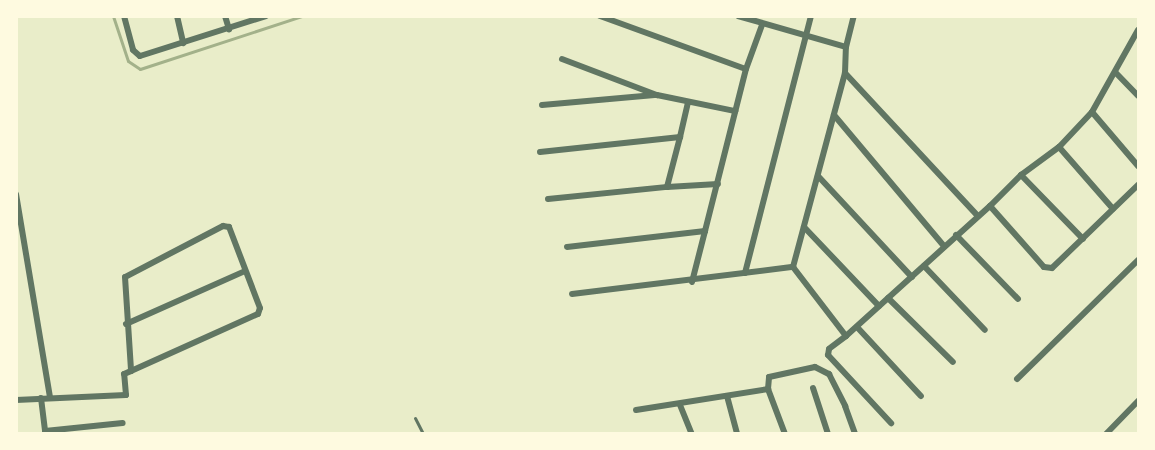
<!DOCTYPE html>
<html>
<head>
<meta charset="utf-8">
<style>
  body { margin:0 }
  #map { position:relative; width:1155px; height:450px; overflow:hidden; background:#e9edc9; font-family:Overpass,sans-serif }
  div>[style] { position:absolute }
  .stream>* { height:3px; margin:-1.5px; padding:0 1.5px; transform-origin:1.5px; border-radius:1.5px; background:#a3b18a }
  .service>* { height:3px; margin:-1.5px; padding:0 1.5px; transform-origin:1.5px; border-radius:1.5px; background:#617663 }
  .minor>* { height:6px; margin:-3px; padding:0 3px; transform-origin:3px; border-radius:3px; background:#617663 }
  span { translate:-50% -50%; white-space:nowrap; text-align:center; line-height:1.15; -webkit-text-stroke:6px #fefae0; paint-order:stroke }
  .frame { position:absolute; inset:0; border:18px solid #fefae0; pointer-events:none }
</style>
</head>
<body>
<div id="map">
  <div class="stream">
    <div style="left:113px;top:16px;width:47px;rotate:71.6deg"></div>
    <div style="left:128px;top:61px;width:14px;rotate:34deg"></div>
    <div style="left:140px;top:69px;width:170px;rotate:-18.1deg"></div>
  </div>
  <div class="service">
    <div style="left:415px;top:418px;width:18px;rotate:63deg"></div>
  </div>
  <div class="minor">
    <div style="left:124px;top:16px;width:35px;rotate:75deg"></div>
    <div style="left:133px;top:50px;width:9px;rotate:41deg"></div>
    <div style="left:140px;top:56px;width:132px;rotate:-17.6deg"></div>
    <div style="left:177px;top:16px;width:28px;rotate:77deg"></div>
    <div style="left:225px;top:16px;width:14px;rotate:73deg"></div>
    <div style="left:600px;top:16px;width:155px;rotate:20deg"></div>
    <div style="left:738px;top:16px;width:112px;rotate:16deg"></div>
    <div style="left:1138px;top:30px;width:94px;rotate:119.3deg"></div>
    <div style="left:1092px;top:112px;width:48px;rotate:133.3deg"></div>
    <div style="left:1059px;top:147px;width:47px;rotate:143.6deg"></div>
    <div style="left:1021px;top:175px;width:44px;rotate:135deg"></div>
    <div style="left:990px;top:206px;width:81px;rotate:48.5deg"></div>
    <div style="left:1044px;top:267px;width:8px;rotate:7deg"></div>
    <div style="left:1052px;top:268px;width:120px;rotate:-44deg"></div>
    <div style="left:562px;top:59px;width:102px;rotate:20.8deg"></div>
    <div style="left:657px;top:95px;width:80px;rotate:11.6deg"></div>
    <div style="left:845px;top:73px;width:195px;rotate:47.1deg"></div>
    <div style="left:1116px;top:73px;width:32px;rotate:46deg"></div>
    <div style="left:542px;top:105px;width:113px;rotate:-5.1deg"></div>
    <div style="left:1092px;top:112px;width:71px;rotate:49.6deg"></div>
    <div style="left:834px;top:115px;width:171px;rotate:50deg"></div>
    <div style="left:1059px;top:147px;width:82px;rotate:48.9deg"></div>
    <div style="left:540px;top:152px;width:141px;rotate:-6.1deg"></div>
    <div style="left:680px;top:137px;width:35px;rotate:-77deg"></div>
    <div style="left:1021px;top:175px;width:89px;rotate:45.9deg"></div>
    <div style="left:818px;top:176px;width:138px;rotate:47.1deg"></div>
    <div style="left:667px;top:187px;width:51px;rotate:-3.4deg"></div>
    <div style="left:16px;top:194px;width:206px;rotate:80.5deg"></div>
    <div style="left:548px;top:199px;width:120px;rotate:-5.8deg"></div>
    <div style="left:667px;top:187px;width:52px;rotate:-75.4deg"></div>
    <div style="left:804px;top:227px;width:109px;rotate:46.5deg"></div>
    <div style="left:956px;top:235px;width:89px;rotate:45.9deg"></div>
    <div style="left:567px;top:247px;width:139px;rotate:-6.6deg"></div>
    <div style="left:705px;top:231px;width:167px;rotate:-75.8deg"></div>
    <div style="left:746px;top:69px;width:47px;rotate:-70deg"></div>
    <div style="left:924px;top:266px;width:88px;rotate:46.4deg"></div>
    <div style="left:793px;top:267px;width:87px;rotate:52.5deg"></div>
    <div style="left:846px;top:336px;width:194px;rotate:-42.1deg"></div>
    <div style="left:745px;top:273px;width:265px;rotate:-75.6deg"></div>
    <div style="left:692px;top:282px;width:53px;rotate:-75.7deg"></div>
    <div style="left:572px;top:294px;width:223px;rotate:-7deg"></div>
    <div style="left:793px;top:267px;width:201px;rotate:-75deg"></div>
    <div style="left:845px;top:73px;width:26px;rotate:-88deg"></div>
    <div style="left:846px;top:47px;width:32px;rotate:-76deg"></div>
    <div style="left:888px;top:298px;width:91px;rotate:44.6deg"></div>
    <div style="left:126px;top:324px;width:130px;rotate:-24deg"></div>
    <div style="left:857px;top:327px;width:94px;rotate:47.2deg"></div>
    <div style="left:846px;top:336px;width:21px;rotate:143deg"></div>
    <div style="left:829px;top:349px;width:6px;rotate:99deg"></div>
    <div style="left:828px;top:355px;width:93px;rotate:47.2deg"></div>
    <div style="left:1017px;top:379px;width:170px;rotate:-44.5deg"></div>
    <div style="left:813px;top:388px;width:48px;rotate:71.9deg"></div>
    <div style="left:727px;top:396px;width:39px;rotate:75deg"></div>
    <div style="left:41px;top:398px;width:35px;rotate:83deg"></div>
    <div style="left:16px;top:400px;width:110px;rotate:-2.6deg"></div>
    <div style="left:126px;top:395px;width:21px;rotate:-95deg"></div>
    <div style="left:124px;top:374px;width:8px;rotate:-23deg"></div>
    <div style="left:131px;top:371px;width:139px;rotate:-24.2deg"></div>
    <div style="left:258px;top:314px;width:6px;rotate:-72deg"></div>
    <div style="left:260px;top:308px;width:87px;rotate:-110.9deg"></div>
    <div style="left:229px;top:227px;width:6px;rotate:-171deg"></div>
    <div style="left:223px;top:226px;width:110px;rotate:152.5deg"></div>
    <div style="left:125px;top:277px;width:94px;rotate:86.3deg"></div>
    <div style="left:680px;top:405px;width:31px;rotate:68deg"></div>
    <div style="left:636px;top:410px;width:134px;rotate:-9deg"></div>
    <div style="left:45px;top:431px;width:78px;rotate:-5.9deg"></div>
    <div style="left:785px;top:434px;width:48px;rotate:-110.7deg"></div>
    <div style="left:768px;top:389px;width:12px;rotate:-85deg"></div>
    <div style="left:769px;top:377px;width:47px;rotate:-12.3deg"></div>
    <div style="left:815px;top:367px;width:16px;rotate:27deg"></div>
    <div style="left:829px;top:374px;width:36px;rotate:63deg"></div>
    <div style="left:845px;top:406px;width:30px;rotate:70deg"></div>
    <div style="left:1106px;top:434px;width:46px;rotate:-45.9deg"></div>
  </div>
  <div class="frame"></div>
</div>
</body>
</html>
